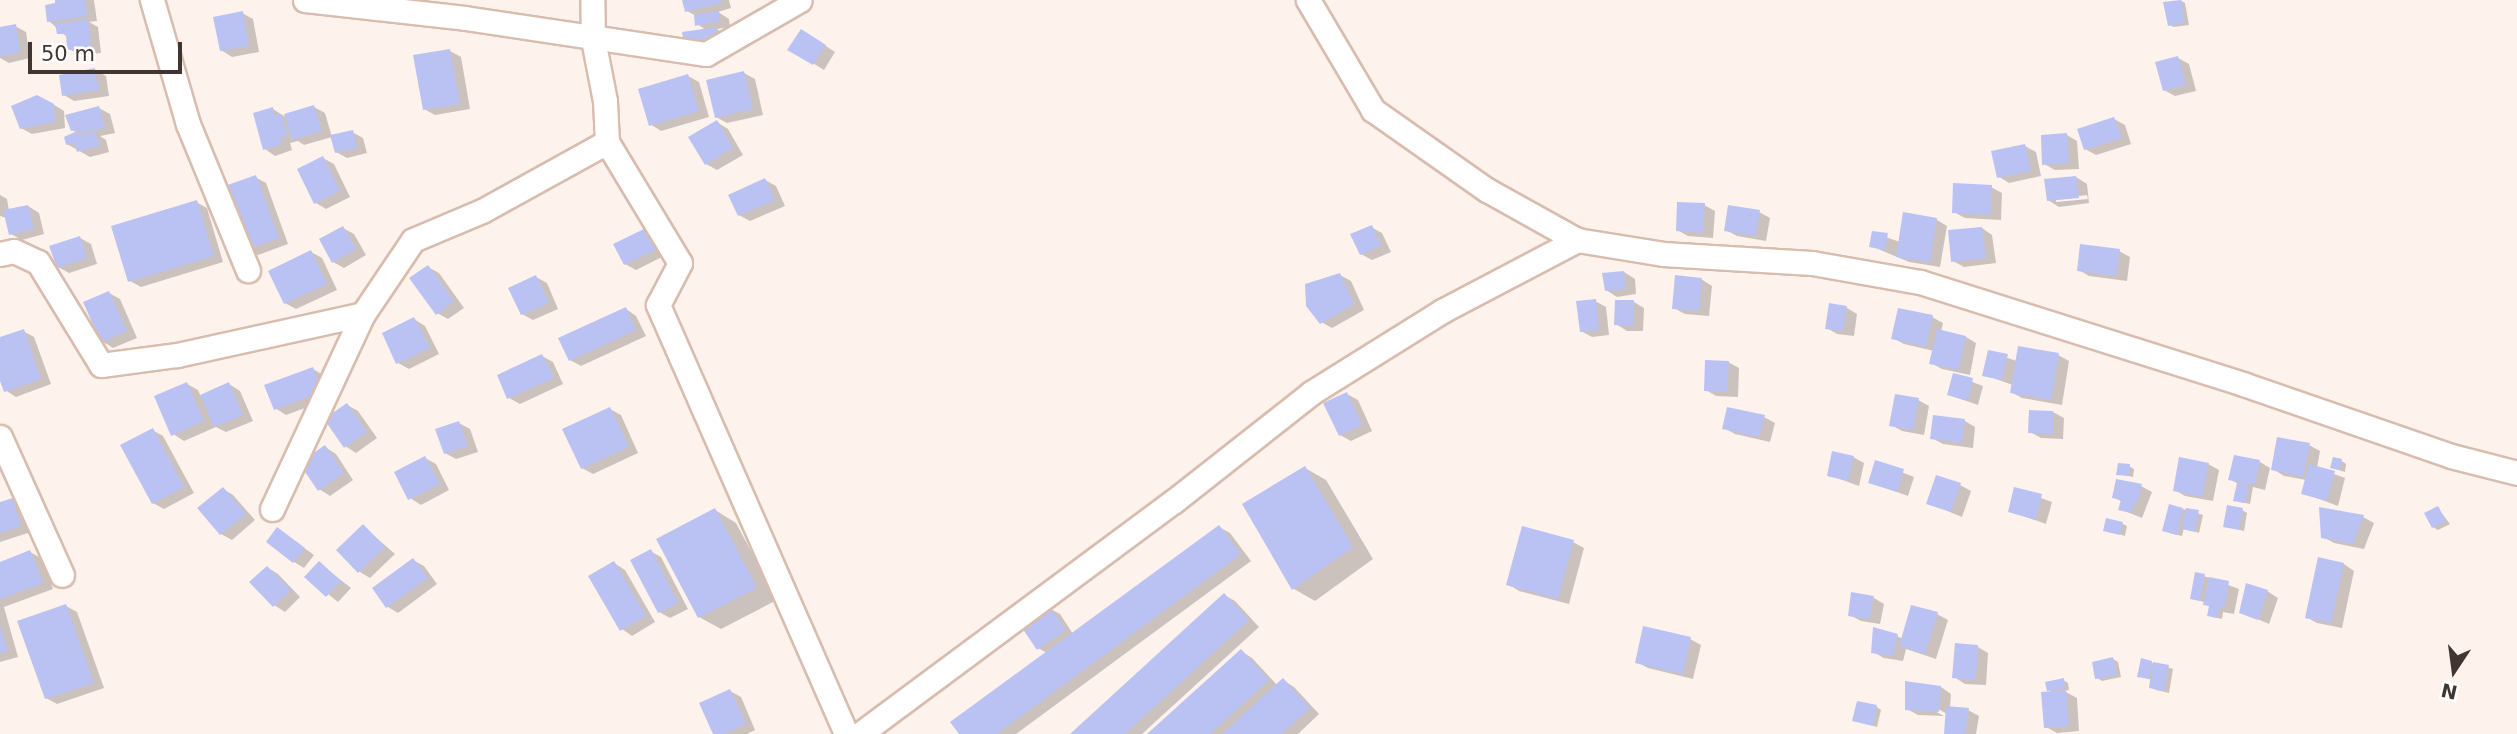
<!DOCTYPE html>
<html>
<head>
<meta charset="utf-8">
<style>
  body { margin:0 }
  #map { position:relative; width:2517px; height:734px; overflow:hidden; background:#fef2ed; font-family:"DejaVu Sans",sans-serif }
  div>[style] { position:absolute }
  .shadow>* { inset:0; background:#0003 }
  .building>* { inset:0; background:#bac2f4 }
  .roads { filter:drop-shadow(2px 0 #d8bdaf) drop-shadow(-2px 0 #d8bdaf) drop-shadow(0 2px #d8bdaf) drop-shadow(0 -2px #d8bdaf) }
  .minor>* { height:23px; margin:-11.5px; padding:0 11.5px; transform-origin:11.5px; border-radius:11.5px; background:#fff }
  span { translate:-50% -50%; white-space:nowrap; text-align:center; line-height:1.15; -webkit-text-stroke:6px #fff; paint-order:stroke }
  .north { position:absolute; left:2419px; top:636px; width:70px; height:70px; -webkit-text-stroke:5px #fff; paint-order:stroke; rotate:193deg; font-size:19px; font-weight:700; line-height:28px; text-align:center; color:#403530 }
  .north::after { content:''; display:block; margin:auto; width:24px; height:32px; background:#403530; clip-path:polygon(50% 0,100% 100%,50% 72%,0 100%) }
  .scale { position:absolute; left:28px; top:42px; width:154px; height:32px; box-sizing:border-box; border:4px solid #403530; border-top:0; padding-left:9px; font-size:21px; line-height:24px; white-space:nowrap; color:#403530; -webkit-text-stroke:5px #fff; paint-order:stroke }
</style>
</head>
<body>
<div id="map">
  <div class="shadow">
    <div style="clip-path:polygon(57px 0,94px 0,97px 21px,89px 22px,98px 27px,101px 53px,80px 55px,69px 49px,68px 38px,49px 21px)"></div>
    <div style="clip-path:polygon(684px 0,729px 0,731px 8px,718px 12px,729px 19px,730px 27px,717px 29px,726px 35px,696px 51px,706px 30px,697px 24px,696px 16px,687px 11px)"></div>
    <div style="clip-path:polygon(2180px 0,2185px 3px,2189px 25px,2174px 27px,2169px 25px)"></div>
    <div style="clip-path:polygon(242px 13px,253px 19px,259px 52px,232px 57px,221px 50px)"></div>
    <div style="clip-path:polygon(15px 26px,26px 32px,30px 58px,9px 63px,0 58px,0 29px)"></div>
    <div style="clip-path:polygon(812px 37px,835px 52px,824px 70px,790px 49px)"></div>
    <div style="clip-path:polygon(450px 51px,461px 57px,470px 109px,435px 115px,424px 109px)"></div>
    <div style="clip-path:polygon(2178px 58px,2189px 64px,2196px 91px,2175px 96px,2164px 90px)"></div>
    <div style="clip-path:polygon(95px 70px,106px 76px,109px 96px,74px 101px,64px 95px)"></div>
    <div style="clip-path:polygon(744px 73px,755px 79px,763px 115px,727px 123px,716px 117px)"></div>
    <div style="clip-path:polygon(688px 76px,699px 82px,709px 117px,661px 131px,650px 124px)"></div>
    <div style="clip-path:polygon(46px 100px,64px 111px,65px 128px,32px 134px,21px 128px)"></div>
    <div style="clip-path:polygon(314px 107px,325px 113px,332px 137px,304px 145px,298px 141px,290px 143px,292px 150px,275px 156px,265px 149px,273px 109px,287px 118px)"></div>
    <div style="clip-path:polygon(99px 108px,110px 114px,115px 133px,100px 136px,106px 140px,109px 152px,90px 157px,67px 144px,66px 138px,78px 133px,72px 130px)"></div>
    <div style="clip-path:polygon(2114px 119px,2125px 125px,2131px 144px,2096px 155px,2085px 149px)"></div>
    <div style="clip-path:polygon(717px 122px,728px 129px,743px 155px,717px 170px,706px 164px)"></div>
    <div style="clip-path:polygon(352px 132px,363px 138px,367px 153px,347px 158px,336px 152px)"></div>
    <div style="clip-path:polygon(2067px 135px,2077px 141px,2079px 169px,2055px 170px,2044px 164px)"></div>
    <div style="clip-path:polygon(2025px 146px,2036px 152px,2041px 176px,2009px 183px,1998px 176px)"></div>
    <div style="clip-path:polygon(323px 158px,334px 164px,350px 197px,326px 209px,316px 203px)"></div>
    <div style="clip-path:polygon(255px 177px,266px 183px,288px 244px,258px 255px,247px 249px)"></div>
    <div style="clip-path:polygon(evenodd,2076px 177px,2087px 184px,2089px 203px,2059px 207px,2048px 200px,2076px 177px,2087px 195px,2088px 199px,2056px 202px,2056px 199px,2087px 195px)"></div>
    <div style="clip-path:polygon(765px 180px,776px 186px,785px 206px,750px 221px,739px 215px)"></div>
    <div style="clip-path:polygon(1991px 187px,2002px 193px,2001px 220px,1965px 218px,1954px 212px)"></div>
    <div style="clip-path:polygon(0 195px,7px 199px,9px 211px,28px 206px,39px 213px,44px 234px,22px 240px,11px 234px,7px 218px,0 216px)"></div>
    <div style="clip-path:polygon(196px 202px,207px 208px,223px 262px,141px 287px,130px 281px)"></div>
    <div style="clip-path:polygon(1704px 205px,1715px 211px,1713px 238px,1688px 236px,1677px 230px)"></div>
    <div style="clip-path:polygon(1759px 212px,1770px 218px,1766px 241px,1737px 236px,1726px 230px)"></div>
    <div style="clip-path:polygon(1937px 220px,1947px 226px,1940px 267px,1909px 262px,1871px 246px,1874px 233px,1900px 242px)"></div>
    <div style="clip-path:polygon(1371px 227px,1382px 233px,1391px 252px,1372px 260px,1361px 254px)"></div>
    <div style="clip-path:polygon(343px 228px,354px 234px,366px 255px,344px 268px,333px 262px)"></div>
    <div style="clip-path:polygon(1982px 228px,1992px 235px,1996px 263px,1964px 267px,1953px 261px)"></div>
    <div style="clip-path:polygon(646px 230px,666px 255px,636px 270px,625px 264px)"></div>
    <div style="clip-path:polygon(80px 238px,91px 244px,97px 264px,69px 273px,58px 267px)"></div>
    <div style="clip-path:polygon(2119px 251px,2130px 257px,2127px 281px,2089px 276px,2079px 270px)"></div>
    <div style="clip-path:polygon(311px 252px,322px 258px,337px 290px,296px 309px,285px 303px)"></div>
    <div style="clip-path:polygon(428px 267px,439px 273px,464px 308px,448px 319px,437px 313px)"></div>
    <div style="clip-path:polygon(1624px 272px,1635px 279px,1636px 294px,1617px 297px,1606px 290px)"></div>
    <div style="clip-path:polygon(1340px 275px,1351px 281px,1364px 310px,1332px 328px,1321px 322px)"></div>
    <div style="clip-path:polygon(536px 277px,547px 283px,558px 309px,533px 320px,522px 314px)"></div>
    <div style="clip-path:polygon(1701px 279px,1712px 286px,1709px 316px,1685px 314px,1674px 308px)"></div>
    <div style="clip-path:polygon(109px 293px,120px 299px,137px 338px,113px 348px,102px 341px)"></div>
    <div style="clip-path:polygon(1595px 301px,1606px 307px,1609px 335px,1592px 337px,1581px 331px)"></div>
    <div style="clip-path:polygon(1634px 302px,1644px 308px,1643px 331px,1627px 331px,1616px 324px)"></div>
    <div style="clip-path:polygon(1847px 308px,1857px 314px,1854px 336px,1837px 334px,1827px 328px)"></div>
    <div style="clip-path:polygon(626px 309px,636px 316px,646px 336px,581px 366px,570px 360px)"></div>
    <div style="clip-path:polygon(1932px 317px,1943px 323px,1941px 332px,1966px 337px,1976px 343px,1970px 375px,1942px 369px,1931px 363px,1934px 351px,1904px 344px,1893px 338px)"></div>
    <div style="clip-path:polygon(414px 319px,425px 326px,439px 354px,409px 369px,398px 363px)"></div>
    <div style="clip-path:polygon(23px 331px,34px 337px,51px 384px,16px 397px,5px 390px,0 376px,0 339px)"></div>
    <div style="clip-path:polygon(1989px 352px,2017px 361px,2058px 355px,2069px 361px,2062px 405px,2022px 398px,2011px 392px,2013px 385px,1984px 375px)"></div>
    <div style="clip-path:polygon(542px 356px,553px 362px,563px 384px,520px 404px,509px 398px)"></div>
    <div style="clip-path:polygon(1728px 362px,1739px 368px,1738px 397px,1716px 396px,1706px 390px)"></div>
    <div style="clip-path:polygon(313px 369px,323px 375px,332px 398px,286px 415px,275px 408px)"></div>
    <div style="clip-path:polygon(1954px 375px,1983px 386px,1978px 405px,1949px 395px)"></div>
    <div style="clip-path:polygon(187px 384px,198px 390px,201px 397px,229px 384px,240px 391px,253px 421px,226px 432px,216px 427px,184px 441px,173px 434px)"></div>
    <div style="clip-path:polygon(1347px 394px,1358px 400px,1372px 431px,1351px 441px,1340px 435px)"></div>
    <div style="clip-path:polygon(1918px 400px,1929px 406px,1924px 435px,1902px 431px,1891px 425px)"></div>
    <div style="clip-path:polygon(347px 405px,358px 411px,377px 438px,356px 453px,345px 446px)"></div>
    <div style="clip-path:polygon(610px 409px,621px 415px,638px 453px,593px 474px,582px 468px)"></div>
    <div style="clip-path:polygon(2053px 412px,2064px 418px,2063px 439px,2041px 438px,2030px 432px)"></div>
    <div style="clip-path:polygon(1764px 417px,1775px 423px,1770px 442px,1735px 434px,1724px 428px)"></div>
    <div style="clip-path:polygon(1965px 421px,1975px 427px,1973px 448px,1943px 444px,1932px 438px)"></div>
    <div style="clip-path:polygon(459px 423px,470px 429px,478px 452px,456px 459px,445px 453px)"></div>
    <div style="clip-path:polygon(152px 430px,163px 436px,194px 493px,164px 509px,153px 503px)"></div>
    <div style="clip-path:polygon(2309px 445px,2320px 451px,2317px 468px,2345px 478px,2338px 506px,2303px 493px,2306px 480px,2284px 476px,2273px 469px)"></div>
    <div style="clip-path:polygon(325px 447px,336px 454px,353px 480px,330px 496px,319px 489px)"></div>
    <div style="clip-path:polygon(1853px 457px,1864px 463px,1859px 486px,1829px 475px)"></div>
    <div style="clip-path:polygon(425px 458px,436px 464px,449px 490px,421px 505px,410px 498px)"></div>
    <div style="clip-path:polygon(2342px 461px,2346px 464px,2345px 472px,2332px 468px)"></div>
    <div style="clip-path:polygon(1876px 462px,1914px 477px,1908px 496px,1870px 482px)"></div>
    <div style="clip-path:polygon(2260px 462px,2270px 468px,2265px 490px,2253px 487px,2250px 504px,2240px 502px,2235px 500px,2238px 484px,2230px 479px)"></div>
    <div style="clip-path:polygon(2208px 464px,2219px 470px,2213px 501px,2185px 496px,2175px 490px)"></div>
    <div style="clip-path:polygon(2129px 466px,2134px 469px,2133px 477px,2118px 474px)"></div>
    <div style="clip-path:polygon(1305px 468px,1326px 480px,1373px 559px,1315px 601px,1294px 589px,1244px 504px)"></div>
    <div style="clip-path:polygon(1960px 485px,1971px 491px,1962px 517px,1928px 503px)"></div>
    <div style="clip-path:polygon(2141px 486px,2152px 492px,2142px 518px,2120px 509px,2122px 502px,2114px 497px)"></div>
    <div style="clip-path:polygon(223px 489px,233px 495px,255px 520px,232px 540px,221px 534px)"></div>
    <div style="clip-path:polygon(2016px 489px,2052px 502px,2046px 524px,2010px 511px)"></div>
    <div style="clip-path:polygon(13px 500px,23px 506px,31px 532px,0 542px,0 504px)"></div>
    <div style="clip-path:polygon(2438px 508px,2450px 524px,2438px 530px,2433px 527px)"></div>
    <div style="clip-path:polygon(2183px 509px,2203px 515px,2199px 533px,2184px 528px,2182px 536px,2169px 533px)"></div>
    <div style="clip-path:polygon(715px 510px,736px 523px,777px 600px,721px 629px,699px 617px)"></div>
    <div style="clip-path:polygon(2242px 510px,2247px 513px,2244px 531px,2225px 526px)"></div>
    <div style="clip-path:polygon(2363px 517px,2374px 523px,2364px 549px,2334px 543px,2323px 537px)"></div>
    <div style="clip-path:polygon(2123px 524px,2127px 526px,2125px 536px,2105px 530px)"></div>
    <div style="clip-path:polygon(363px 526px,395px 554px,370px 578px,360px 572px,339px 550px)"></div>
    <div style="clip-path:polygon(1219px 527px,1230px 533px,1251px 561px,1016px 734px,961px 734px,1047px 653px,1038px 648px,1049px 608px,1060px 614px,1073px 634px)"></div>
    <div style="clip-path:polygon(278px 529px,314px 555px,304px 568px,294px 562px)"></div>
    <div style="clip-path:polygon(1524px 529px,1573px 542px,1584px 548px,1569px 604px,1519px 591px,1508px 584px)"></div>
    <div style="clip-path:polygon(650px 551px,661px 557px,688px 609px,670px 618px,659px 612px)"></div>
    <div style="clip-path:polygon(30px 552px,41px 558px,53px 589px,4px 607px,18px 657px,0 662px,0 564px)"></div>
    <div style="clip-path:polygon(413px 560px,424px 566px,437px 584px,398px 613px,388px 607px,374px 589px)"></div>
    <div style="clip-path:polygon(319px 563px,351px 588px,338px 602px,307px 577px)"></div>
    <div style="clip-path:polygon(614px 563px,625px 570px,655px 622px,632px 636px,622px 629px)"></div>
    <div style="clip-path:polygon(2344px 564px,2354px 571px,2342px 628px,2317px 623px,2306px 617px)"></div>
    <div style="clip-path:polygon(268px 568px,278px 574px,300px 597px,285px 612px,274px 605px)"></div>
    <div style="clip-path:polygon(2204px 576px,2239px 589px,2234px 614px,2223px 612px,2222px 619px,2214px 617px,2209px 615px,2210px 607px,2206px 603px,2192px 598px)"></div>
    <div style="clip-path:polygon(2267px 591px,2278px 598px,2269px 624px,2241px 612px)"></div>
    <div style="clip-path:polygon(1852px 594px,1874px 598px,1884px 604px,1880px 624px,1861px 621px,1850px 615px)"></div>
    <div style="clip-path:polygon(1224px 595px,1235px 601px,1259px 627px,1142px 734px,1072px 734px)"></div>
    <div style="clip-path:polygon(66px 606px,77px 612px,104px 688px,57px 704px,46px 698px)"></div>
    <div style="clip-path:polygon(1937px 614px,1948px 620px,1936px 659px,1906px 649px,1903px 661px,1884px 658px,1873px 652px,1897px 636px,1903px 639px)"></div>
    <div style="clip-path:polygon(1690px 639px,1701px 645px,1693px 679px,1648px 668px,1637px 662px)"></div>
    <div style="clip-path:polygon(1978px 647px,1988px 653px,1986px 685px,1965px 684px,1954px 677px)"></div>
    <div style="clip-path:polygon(1241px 651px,1252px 658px,1278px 686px,1283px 680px,1294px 687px,1319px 714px,1298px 734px,1150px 734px)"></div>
    <div style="clip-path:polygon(2113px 659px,2118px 662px,2121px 677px,2102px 681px,2097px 678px)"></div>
    <div style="clip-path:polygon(2142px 660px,2173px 669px,2169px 693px,2156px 690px,2151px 687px,2152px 680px,2139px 676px)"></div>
    <div style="clip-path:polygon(2063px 680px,2068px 683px,2069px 690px,2064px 691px,2077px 698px,2079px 731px,2057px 733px,2046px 727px,2054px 693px,2049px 690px)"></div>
    <div style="clip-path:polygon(1941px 687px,1951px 694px,1950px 708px,1968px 710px,1979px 716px,1976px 734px,1947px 734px,1947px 714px,1933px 706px,1931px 709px,1944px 716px,1918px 715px,1907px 709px)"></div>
    <div style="clip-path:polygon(730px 691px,741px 697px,755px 730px,747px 734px,715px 734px)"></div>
    <div style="clip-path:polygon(1877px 707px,1881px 710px,1877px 727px,1854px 720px)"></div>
  </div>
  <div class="building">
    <div style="clip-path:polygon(55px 0,85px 0,87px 16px,47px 22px,45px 5px,55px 3px)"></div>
    <div style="clip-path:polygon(682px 0,721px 0,721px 3px,685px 12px)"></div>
    <div style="clip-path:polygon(2181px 0,2185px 23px,2168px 26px,2163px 2px)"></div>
    <div style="clip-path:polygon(243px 11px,249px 46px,220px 51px,213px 17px)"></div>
    <div style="clip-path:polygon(719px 11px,720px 21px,695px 26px,694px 15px)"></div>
    <div style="clip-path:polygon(88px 19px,91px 47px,67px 50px,66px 34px,57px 34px,55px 24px)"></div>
    <div style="clip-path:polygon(16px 24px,20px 52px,0 57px,0 27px)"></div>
    <div style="clip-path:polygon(716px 27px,718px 40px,684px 45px,682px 32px)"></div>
    <div style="clip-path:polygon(801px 29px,826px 45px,813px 65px,787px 50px)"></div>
    <div style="clip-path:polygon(450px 49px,460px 104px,423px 110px,413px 55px)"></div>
    <div style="clip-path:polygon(2178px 56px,2186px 85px,2163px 91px,2155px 62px)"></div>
    <div style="clip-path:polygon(95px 68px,99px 90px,62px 96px,59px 75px)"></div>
    <div style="clip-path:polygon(744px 71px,753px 109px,715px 118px,706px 80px)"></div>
    <div style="clip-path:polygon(688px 74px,699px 111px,649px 126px,638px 89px)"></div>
    <div style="clip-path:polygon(37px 95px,54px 104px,55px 122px,20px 129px,11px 106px)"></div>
    <div style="clip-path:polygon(314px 105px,322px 131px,292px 140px,284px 114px)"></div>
    <div style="clip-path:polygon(99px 106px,105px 128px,80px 133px,78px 129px,71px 131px,65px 115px)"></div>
    <div style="clip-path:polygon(273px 107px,274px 115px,281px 114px,288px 136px,280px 138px,282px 144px,263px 150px,253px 113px)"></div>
    <div style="clip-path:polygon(2114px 117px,2122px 138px,2084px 150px,2077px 129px)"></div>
    <div style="clip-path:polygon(717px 120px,733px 148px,705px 165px,688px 137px)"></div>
    <div style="clip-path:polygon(353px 130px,357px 148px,335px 153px,330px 135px)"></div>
    <div style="clip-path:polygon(77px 131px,78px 135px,96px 132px,99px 146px,77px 152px,74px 143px,66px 145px,64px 137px)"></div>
    <div style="clip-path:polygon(2067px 133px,2069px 163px,2042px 165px,2041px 135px)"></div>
    <div style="clip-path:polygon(2025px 144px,2031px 171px,1997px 178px,1991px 151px)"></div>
    <div style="clip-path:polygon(323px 156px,340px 191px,314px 204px,297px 169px)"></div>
    <div style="clip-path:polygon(256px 175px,279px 238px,246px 250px,222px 187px)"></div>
    <div style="clip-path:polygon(2076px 176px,2079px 198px,2047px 201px,2044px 179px)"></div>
    <div style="clip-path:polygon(765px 178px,775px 200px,738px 216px,728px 195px)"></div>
    <div style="clip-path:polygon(1953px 183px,1992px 185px,1990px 215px,1952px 213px)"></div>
    <div style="clip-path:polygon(197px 200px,214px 256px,128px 282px,111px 226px)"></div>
    <div style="clip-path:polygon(1677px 202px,1705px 203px,1703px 233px,1676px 231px)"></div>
    <div style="clip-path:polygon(28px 205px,34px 229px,9px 235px,3px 210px)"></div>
    <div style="clip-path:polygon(1728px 205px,1760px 210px,1756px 236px,1724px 231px)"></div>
    <div style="clip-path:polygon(1903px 212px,1937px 218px,1930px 262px,1896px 257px)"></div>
    <div style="clip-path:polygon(1372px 225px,1381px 246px,1360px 255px,1350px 234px)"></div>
    <div style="clip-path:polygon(343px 226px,356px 249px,332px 263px,319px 239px)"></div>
    <div style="clip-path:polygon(1982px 227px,1986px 258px,1951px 262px,1948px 230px)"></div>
    <div style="clip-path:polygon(646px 228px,657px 249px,624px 265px,613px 244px)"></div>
    <div style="clip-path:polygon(1872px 231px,1888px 233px,1885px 250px,1869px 247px)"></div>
    <div style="clip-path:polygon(80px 236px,87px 258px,57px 268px,49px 246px)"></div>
    <div style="clip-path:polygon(2080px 244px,2120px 249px,2116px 276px,2077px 271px)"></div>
    <div style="clip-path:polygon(311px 250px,327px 284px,284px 304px,268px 271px)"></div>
    <div style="clip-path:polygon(428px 265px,454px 301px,436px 315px,409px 278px)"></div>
    <div style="clip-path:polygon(1624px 271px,1626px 289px,1605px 291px,1602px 273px)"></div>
    <div style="clip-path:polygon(1340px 273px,1354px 304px,1320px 324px,1306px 306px,1305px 284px)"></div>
    <div style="clip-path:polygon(536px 275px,549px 303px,521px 315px,508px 288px)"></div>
    <div style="clip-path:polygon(1675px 275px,1702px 278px,1699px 311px,1672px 309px)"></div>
    <div style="clip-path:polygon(109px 291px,127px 331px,101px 343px,83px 302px)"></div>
    <div style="clip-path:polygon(1596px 299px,1599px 330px,1580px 332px,1576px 301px)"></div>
    <div style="clip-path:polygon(1615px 300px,1634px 300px,1633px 326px,1614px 325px)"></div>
    <div style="clip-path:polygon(1829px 303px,1847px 306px,1843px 331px,1825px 329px)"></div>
    <div style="clip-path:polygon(626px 307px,636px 330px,569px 361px,558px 338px)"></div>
    <div style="clip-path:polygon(1898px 308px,1933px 315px,1926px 347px,1891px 339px)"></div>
    <div style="clip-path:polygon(414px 317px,430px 348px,396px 364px,382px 333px)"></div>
    <div style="clip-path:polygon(24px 329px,41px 379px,4px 392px,0 381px,0 337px)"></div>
    <div style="clip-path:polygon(1937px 329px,1966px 336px,1959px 370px,1929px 364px)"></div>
    <div style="clip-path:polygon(2018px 346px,2059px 353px,2051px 400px,2010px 393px)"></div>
    <div style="clip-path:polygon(1988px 350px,2008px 354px,2002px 380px,1982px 376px)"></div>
    <div style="clip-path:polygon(542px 354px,554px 378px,507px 399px,497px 375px)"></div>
    <div style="clip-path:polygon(1705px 360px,1729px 361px,1727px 392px,1704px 391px)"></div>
    <div style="clip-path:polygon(313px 367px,322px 392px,274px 410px,264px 385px)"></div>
    <div style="clip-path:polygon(1953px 373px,1973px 378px,1968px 401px,1947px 395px)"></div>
    <div style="clip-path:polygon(187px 382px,204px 421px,171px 436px,154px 396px)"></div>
    <div style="clip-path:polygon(229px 382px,243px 415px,214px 427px,200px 395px)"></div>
    <div style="clip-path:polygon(1347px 392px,1362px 425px,1339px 436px,1323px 403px)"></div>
    <div style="clip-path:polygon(1895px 394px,1919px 398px,1913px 430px,1889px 426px)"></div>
    <div style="clip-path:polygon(347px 403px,367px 432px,344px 448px,324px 419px)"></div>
    <div style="clip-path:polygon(610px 407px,629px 447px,581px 469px,562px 429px)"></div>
    <div style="clip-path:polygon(1727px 407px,1765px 415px,1759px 437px,1722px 429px)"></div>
    <div style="clip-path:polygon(2029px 410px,2053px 411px,2053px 434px,2028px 433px)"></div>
    <div style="clip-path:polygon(1933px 415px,1965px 419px,1962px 443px,1930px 439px)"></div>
    <div style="clip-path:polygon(459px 421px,468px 446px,444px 454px,435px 429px)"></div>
    <div style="clip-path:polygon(153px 428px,184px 487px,152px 504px,120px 445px)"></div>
    <div style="clip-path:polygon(2277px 437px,2310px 443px,2303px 477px,2271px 470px)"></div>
    <div style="clip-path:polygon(325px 445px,344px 473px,318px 491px,299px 463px)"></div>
    <div style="clip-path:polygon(1832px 451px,1854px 456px,1848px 481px,1827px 476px)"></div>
    <div style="clip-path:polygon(2234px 455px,2260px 460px,2255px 485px,2228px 480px)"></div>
    <div style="clip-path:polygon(425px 456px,440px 484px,408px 500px,394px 472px)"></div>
    <div style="clip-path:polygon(2179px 457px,2209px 463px,2202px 497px,2173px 491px)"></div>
    <div style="clip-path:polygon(2333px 457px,2342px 459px,2340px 470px,2330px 468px)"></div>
    <div style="clip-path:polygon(1875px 460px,1904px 469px,1897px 492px,1868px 483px)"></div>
    <div style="clip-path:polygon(2118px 463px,2130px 464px,2129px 476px,2116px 475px)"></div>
    <div style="clip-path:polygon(2309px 464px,2335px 471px,2327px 501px,2301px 494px)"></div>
    <div style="clip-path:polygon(1305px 466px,1353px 547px,1292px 590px,1242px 504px)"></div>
    <div style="clip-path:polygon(1936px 475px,1961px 483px,1951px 512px,1926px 504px)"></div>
    <div style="clip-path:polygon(2116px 479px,2142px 484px,2137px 503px,2134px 503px,2131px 513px,2118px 510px,2121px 500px,2112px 498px)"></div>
    <div style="clip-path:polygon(2237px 483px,2249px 485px,2245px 503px,2233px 501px)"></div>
    <div style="clip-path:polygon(223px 487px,246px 514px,220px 535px,197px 508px)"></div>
    <div style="clip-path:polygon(2014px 487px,2042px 494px,2036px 520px,2008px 512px)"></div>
    <div style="clip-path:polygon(13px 498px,21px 526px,0 533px,0 502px)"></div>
    <div style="clip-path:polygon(2169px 504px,2183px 508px,2177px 535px,2162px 531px)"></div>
    <div style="clip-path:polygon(2227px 505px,2243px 508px,2239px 530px,2223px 527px)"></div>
    <div style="clip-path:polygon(2438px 506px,2446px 521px,2432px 528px,2424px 513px)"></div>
    <div style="clip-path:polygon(2319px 507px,2364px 515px,2353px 544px,2321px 538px)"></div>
    <div style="clip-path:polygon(715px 508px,757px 588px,698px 618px,656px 539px)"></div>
    <div style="clip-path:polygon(2186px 508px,2199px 510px,2195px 532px,2182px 529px)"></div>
    <div style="clip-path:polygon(2106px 518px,2123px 522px,2120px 535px,2103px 531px)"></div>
    <div style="clip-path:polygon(363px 524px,385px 547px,358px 573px,336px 550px)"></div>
    <div style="clip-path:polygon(1219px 525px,1241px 554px,997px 734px,959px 734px,950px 722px)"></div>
    <div style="clip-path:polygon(1522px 526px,1574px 540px,1558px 599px,1506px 585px)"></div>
    <div style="clip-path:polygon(277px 527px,305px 548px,293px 563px,266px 542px)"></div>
    <div style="clip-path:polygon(651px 549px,678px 603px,658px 613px,630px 560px)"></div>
    <div style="clip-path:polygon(30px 550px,43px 583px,0 599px,0 562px)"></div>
    <div style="clip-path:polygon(2318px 557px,2344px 563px,2331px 623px,2305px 618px)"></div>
    <div style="clip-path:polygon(413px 558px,428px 578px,386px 608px,372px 588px)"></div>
    <div style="clip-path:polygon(319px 561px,341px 581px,326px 597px,304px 577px)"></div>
    <div style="clip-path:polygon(614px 561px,646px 616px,620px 631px,588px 576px)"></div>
    <div style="clip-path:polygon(267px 566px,291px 590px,273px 607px,249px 582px)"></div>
    <div style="clip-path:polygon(2195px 572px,2205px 574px,2200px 601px,2190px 599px)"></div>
    <div style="clip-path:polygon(2209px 577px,2229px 581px,2224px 609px,2219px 608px,2217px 618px,2207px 616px,2209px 606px,2203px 605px)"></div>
    <div style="clip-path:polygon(2246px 583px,2268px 590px,2258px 620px,2239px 613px)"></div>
    <div style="clip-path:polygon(1851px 592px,1874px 596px,1869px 619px,1848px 616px)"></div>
    <div style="clip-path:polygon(1224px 593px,1249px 620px,1125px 734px,1070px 734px)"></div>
    <div style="clip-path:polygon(66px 604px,94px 683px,45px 699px,17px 621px)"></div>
    <div style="clip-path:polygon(1911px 605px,1938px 612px,1925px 654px,1899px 646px)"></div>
    <div style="clip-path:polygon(1049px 606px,1066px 630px,1037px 650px,1020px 625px)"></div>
    <div style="clip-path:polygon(0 626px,8px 651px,0 654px)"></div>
    <div style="clip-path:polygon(1643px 626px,1691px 637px,1683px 674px,1635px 663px)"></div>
    <div style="clip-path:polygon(1873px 627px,1898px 634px,1893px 656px,1871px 653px)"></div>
    <div style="clip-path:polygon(1955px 643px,1978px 645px,1976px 680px,1952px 678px)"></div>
    <div style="clip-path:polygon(1241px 649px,1269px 680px,1210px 734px,1147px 734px)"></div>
    <div style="clip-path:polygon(2113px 657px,2117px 675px,2095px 679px,2092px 662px)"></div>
    <div style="clip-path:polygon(2141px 658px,2152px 661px,2149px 679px,2137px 677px)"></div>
    <div style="clip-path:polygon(2153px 662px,2169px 665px,2164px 691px,2149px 688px)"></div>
    <div style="clip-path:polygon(1283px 678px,1310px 708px,1281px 734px,1222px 734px)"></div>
    <div style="clip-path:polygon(2064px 678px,2065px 688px,2047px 691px,2045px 682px)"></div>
    <div style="clip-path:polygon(1905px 681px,1941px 686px,1939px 712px,1905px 710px)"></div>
    <div style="clip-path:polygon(730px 689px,746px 724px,724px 734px,713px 734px,699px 703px)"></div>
    <div style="clip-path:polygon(2066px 690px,2069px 726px,2044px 728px,2041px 692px)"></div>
    <div style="clip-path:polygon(1857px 701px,1877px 705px,1873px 726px,1852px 721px)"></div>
    <div style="clip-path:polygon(1946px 706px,1969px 708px,1965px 734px,1944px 734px)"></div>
  </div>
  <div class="roads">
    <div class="minor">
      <div style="left:152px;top:0;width:129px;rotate:73.8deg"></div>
      <div style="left:188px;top:124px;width:158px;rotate:67.7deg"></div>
      <div style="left:305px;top:0;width:161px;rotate:6.4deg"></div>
      <div style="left:465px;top:18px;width:244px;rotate:8.5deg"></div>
      <div style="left:706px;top:54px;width:108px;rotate:-29.9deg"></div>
      <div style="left:1308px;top:0;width:128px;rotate:59.4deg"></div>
      <div style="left:1373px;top:110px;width:139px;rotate:35.1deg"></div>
      <div style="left:1487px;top:190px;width:103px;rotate:29.1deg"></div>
      <div style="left:1577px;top:240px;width:87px;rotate:9.2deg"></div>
      <div style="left:1663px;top:254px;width:149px;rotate:3.5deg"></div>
      <div style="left:1812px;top:263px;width:110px;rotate:10deg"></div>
      <div style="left:1920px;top:282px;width:339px;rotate:17.5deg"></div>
      <div style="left:2243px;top:384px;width:220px;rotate:19.1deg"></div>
      <div style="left:2451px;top:456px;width:68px;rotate:14.4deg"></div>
      <div style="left:607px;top:142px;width:141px;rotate:58.9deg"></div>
      <div style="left:680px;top:263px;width:47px;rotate:117.6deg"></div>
      <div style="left:658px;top:305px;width:468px;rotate:66.3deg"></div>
      <div style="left:0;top:254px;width:14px;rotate:-12deg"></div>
      <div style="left:14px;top:251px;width:26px;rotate:25deg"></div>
      <div style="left:38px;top:262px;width:121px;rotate:58.5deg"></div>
      <div style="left:101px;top:365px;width:77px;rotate:-7.5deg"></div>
      <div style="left:177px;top:355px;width:190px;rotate:-12.4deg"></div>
      <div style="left:363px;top:314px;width:89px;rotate:-56deg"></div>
      <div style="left:413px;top:240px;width:75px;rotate:-22.8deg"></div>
      <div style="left:482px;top:211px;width:143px;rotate:-28.9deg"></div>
      <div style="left:607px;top:142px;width:41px;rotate:-92.8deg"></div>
      <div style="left:605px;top:101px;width:63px;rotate:-101deg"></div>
      <div style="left:593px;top:39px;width:39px;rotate:-91deg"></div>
      <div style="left:0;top:437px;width:151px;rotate:65.8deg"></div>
      <div style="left:272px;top:509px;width:215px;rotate:-65deg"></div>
      <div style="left:860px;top:734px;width:391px;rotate:-36.6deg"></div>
      <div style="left:1174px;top:501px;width:174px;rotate:-38.2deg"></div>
      <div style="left:1311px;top:393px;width:155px;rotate:-32deg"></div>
      <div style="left:1442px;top:311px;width:153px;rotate:-27.7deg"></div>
    </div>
  </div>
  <div class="north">N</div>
  <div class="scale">50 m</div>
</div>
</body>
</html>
